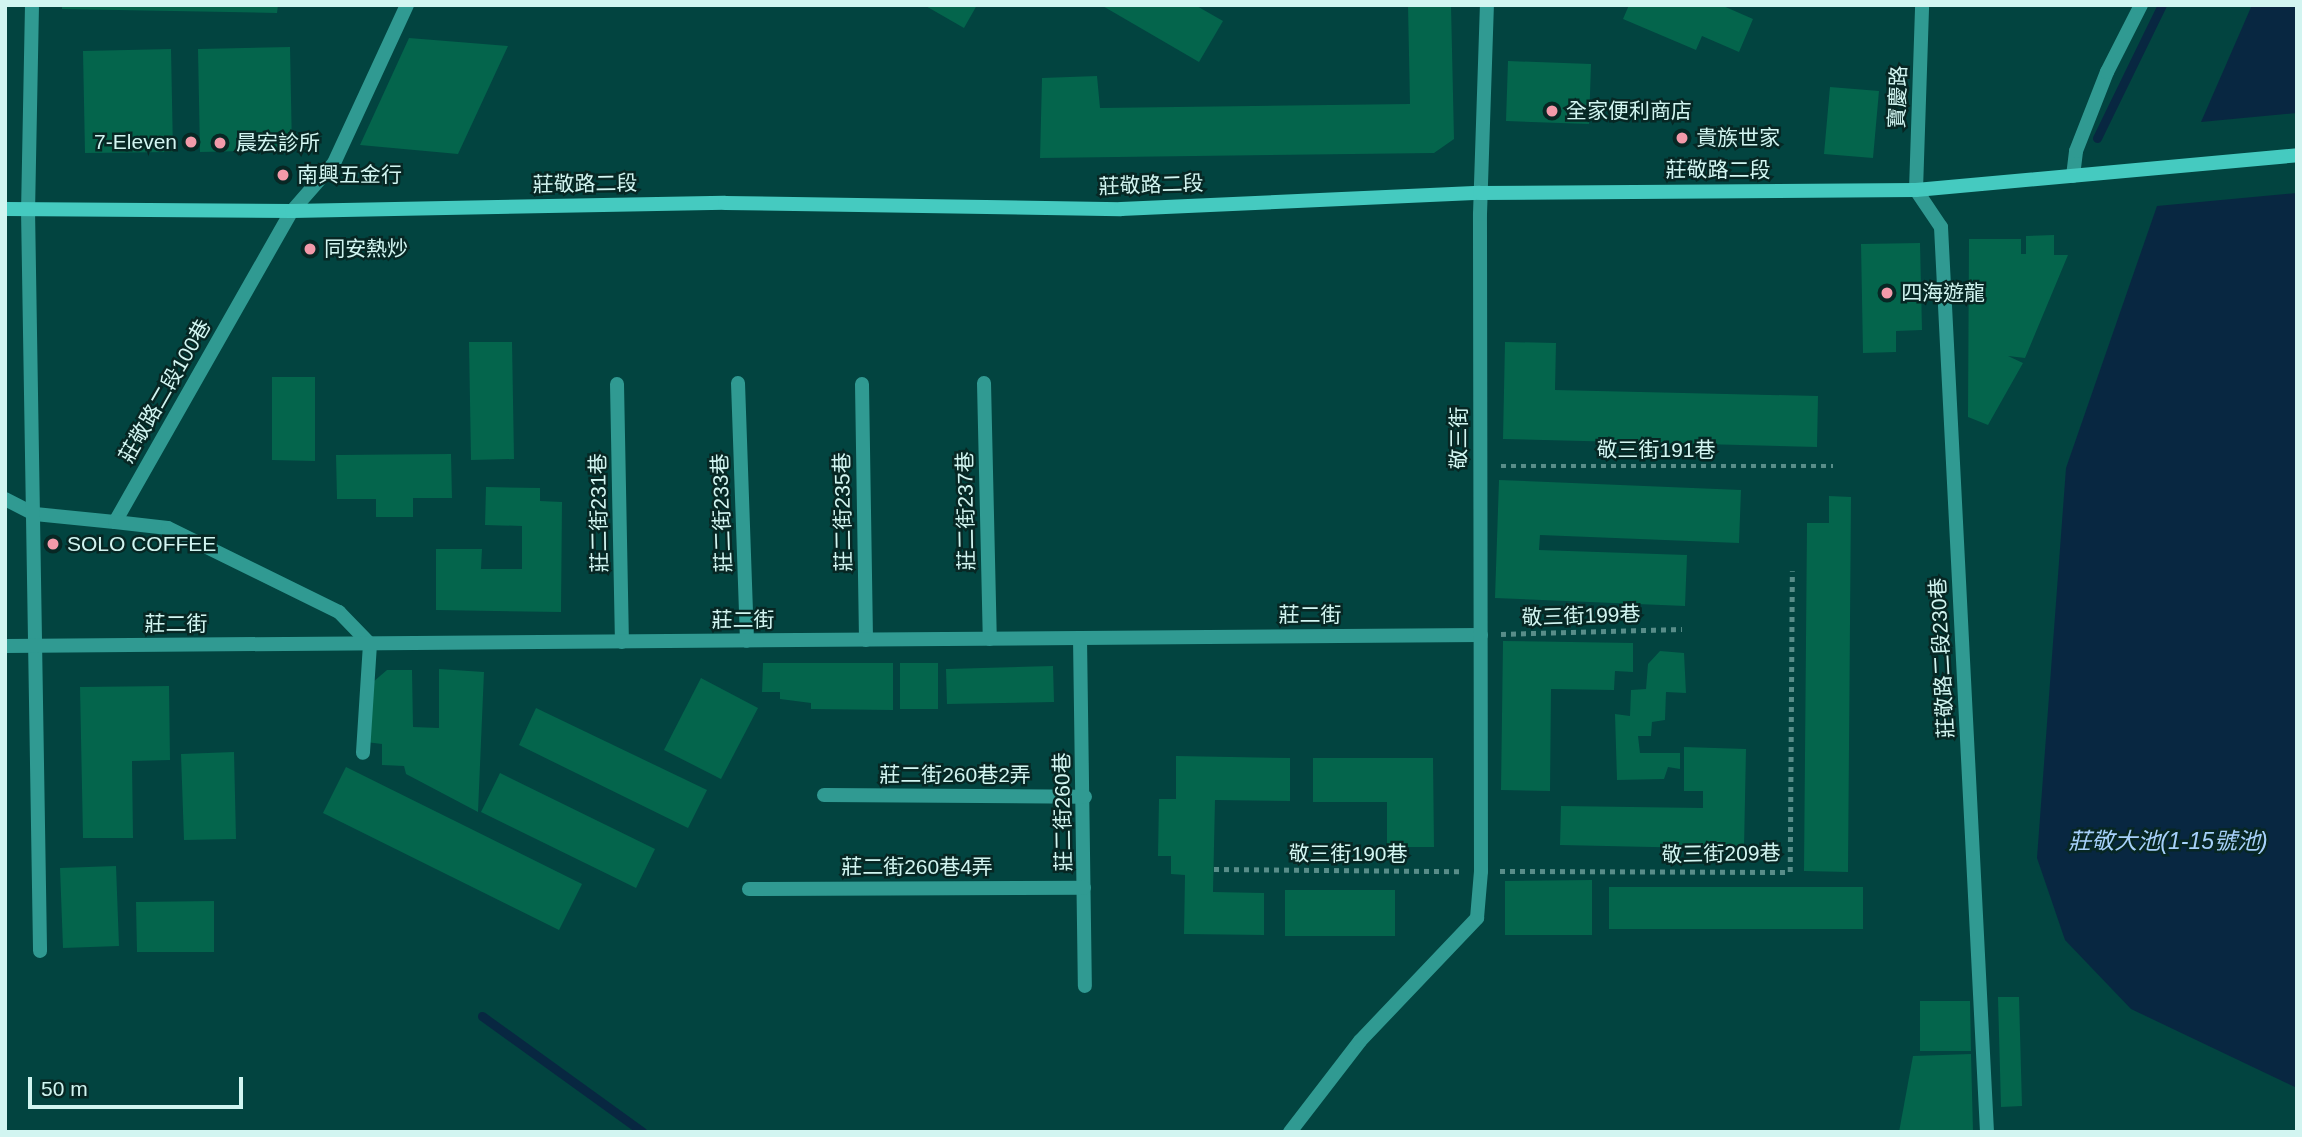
<!DOCTYPE html>
<html>
<head>
<meta charset="utf-8">
<style>
  body { margin:0 }
  #map { position:relative; width:2302px; height:1137px; overflow:hidden; background:#024440; font-family:Helvetica,"Noto Sans TC",sans-serif }
  div>[style] { position:absolute }
  .water>* { inset:0; background:#082741 }
  .stream>* { height:9px; margin:-4.5px; padding:0 4.5px; transform-origin:4.5px; border-radius:4.5px; background:#082741 }
  .building>* { inset:0; background:#04654c }
  .path>* { height:4.5px; margin-top:-2.25px; transform-origin:0; background:repeating-linear-gradient(90deg,#588d89 0 5px,transparent 0 10px) }
  .lane>* { height:14px; margin:-7px; padding:0 7px; transform-origin:7px; border-radius:7px; background:#309a92 }
  .street>* { height:14px; margin:-7px; padding:0 7px; transform-origin:7px; border-radius:7px; background:#309a92 }
  .secondary>* { height:14px; margin:-7px; padding:0 7px; transform-origin:7px; border-radius:7px; background:#45cac0 }
  .dots>* { width:19px; height:19px; translate:-50% -50%; box-sizing:border-box; border:4px solid #072724; border-radius:50% }
  span { translate:-50% -50%; white-space:nowrap; text-align:center; line-height:1.15; -webkit-text-stroke:5px #072724; paint-order:stroke }
  .street-label { font-size:21px; color:#d2f5f1 }
  .poi-label { font-size:21px; color:#d2f5f1 }
  .left { translate:0 -50%; text-align:left }
  .right { translate:-100% -50%; text-align:right }
  .water-label { font-size:23px; color:#a7d1fa; font-style:italic }
  .frame { position:absolute; inset:0; border:7px solid #d2f5f1; pointer-events:none }
  .scale { position:absolute; left:28px; top:1077px; width:215px; height:32px; box-sizing:border-box; border:4px solid #d2f5f1; border-top:0; padding-left:9px; font-size:21px; line-height:24px; white-space:nowrap; color:#d2f5f1; -webkit-text-stroke:5px #072724; paint-order:stroke }
</style>
</head>
<body>
<div id="map">
  <div class="water">
    <div style="clip-path:polygon(2252px 5px,2297px 5px,2297px 113px,2201px 122px)"></div>
    <div style="clip-path:polygon(2297px 193px,2297px 1088px,2131px 1009px,2065px 940px,2037px 858px,2066px 468px,2157px 206px)"></div>
  </div>
  <div class="stream">
    <div style="left:2097px;top:138px;width:148px;rotate:-64deg"></div>
    <div style="left:482px;top:1016px;width:198px;rotate:35.8deg"></div>
  </div>
  <div class="building">
    <div style="clip-path:polygon(62px 5px,278px 5px,277px 13px,62px 9px)"></div>
    <div style="clip-path:polygon(924px 5px,977px 5px,964px 28px)"></div>
    <div style="clip-path:polygon(1101px 5px,1195px 5px,1223px 21px,1199px 62px)"></div>
    <div style="clip-path:polygon(1408px 5px,1451px 5px,1454px 139px,1434px 153px,1040px 158px,1042px 78px,1097px 76px,1100px 108px,1410px 104px)"></div>
    <div style="clip-path:polygon(1629px 5px,1721px 5px,1753px 19px,1739px 52px,1702px 36px,1696px 50px,1623px 19px)"></div>
    <div style="clip-path:polygon(409px 38px,508px 46px,458px 154px,360px 145px)"></div>
    <div style="clip-path:polygon(290px 47px,292px 150px,200px 152px,198px 49px)"></div>
    <div style="clip-path:polygon(171px 49px,173px 152px,85px 153px,83px 51px)"></div>
    <div style="clip-path:polygon(1508px 61px,1591px 64px,1589px 124px,1506px 121px)"></div>
    <div style="clip-path:polygon(1830px 87px,1879px 91px,1873px 158px,1824px 154px)"></div>
    <div style="clip-path:polygon(2054px 235px,2054px 255px,2068px 255px,2025px 358px,2008px 356px,2023px 363px,1988px 425px,1968px 417px,1969px 239px,2021px 239px,2021px 254px,2026px 254px,2026px 236px)"></div>
    <div style="clip-path:polygon(1920px 243px,1922px 330px,1896px 331px,1896px 352px,1863px 353px,1861px 244px)"></div>
    <div style="clip-path:polygon(469px 342px,512px 342px,514px 459px,471px 460px)"></div>
    <div style="clip-path:polygon(1505px 342px,1556px 343px,1555px 390px,1818px 396px,1817px 447px,1503px 439px)"></div>
    <div style="clip-path:polygon(272px 377px,315px 377px,315px 461px,272px 460px)"></div>
    <div style="clip-path:polygon(451px 454px,452px 498px,413px 498px,413px 517px,376px 517px,376px 499px,337px 499px,336px 455px)"></div>
    <div style="clip-path:polygon(1499px 480px,1741px 490px,1739px 543px,1540px 535px,1539px 550px,1687px 555px,1685px 606px,1495px 598px)"></div>
    <div style="clip-path:polygon(486px 487px,540px 488px,540px 501px,562px 502px,561px 612px,436px 610px,436px 549px,482px 549px,481px 569px,522px 569px,522px 526px,485px 525px)"></div>
    <div style="clip-path:polygon(1829px 496px,1851px 497px,1848px 872px,1804px 871px,1807px 523px,1829px 523px)"></div>
    <div style="clip-path:polygon(1503px 641px,1633px 643px,1633px 672px,1615px 671px,1614px 690px,1551px 689px,1550px 791px,1501px 790px)"></div>
    <div style="clip-path:polygon(1660px 651px,1684px 653px,1686px 693px,1666px 692px,1665px 720px,1652px 722px,1651px 736px,1638px 736px,1640px 753px,1680px 753px,1680px 769px,1668px 767px,1664px 779px,1617px 780px,1615px 714px,1630px 716px,1631px 690px,1646px 689px,1648px 664px)"></div>
    <div style="clip-path:polygon(763px 663px,893px 663px,893px 710px,811px 709px,811px 703px,780px 699px,780px 692px,762px 692px)"></div>
    <div style="clip-path:polygon(900px 663px,938px 663px,938px 709px,900px 709px)"></div>
    <div style="clip-path:polygon(1053px 666px,1054px 702px,947px 704px,946px 669px)"></div>
    <div style="clip-path:polygon(439px 669px,484px 672px,478px 812px,406px 774px,404px 766px,382px 765px,382px 744px,366px 742px,373px 682px,387px 670px,412px 670px,413px 727px,439px 728px)"></div>
    <div style="clip-path:polygon(701px 678px,758px 708px,721px 779px,664px 750px)"></div>
    <div style="clip-path:polygon(169px 686px,170px 760px,132px 761px,133px 838px,83px 838px,80px 687px)"></div>
    <div style="clip-path:polygon(536px 708px,707px 790px,688px 828px,519px 745px)"></div>
    <div style="clip-path:polygon(1684px 747px,1746px 749px,1744px 849px,1560px 845px,1561px 806px,1703px 808px,1703px 791px,1684px 791px)"></div>
    <div style="clip-path:polygon(234px 752px,236px 839px,184px 840px,181px 754px)"></div>
    <div style="clip-path:polygon(1176px 756px,1290px 758px,1290px 801px,1215px 800px,1213px 892px,1264px 893px,1264px 935px,1184px 934px,1185px 875px,1171px 874px,1171px 856px,1158px 856px,1159px 799px,1176px 799px)"></div>
    <div style="clip-path:polygon(1313px 758px,1433px 758px,1434px 847px,1387px 847px,1387px 802px,1313px 802px)"></div>
    <div style="clip-path:polygon(346px 767px,582px 884px,559px 930px,323px 813px)"></div>
    <div style="clip-path:polygon(500px 773px,655px 849px,636px 888px,481px 812px)"></div>
    <div style="clip-path:polygon(116px 866px,119px 946px,63px 948px,60px 868px)"></div>
    <div style="clip-path:polygon(1592px 880px,1592px 935px,1505px 935px,1505px 881px)"></div>
    <div style="clip-path:polygon(1609px 887px,1863px 887px,1863px 929px,1609px 929px)"></div>
    <div style="clip-path:polygon(1285px 890px,1395px 890px,1395px 936px,1285px 936px)"></div>
    <div style="clip-path:polygon(214px 901px,214px 952px,137px 952px,136px 902px)"></div>
    <div style="clip-path:polygon(1998px 997px,2019px 997px,2022px 1106px,2001px 1107px)"></div>
    <div style="clip-path:polygon(1920px 1001px,1970px 1001px,1971px 1051px,1920px 1051px)"></div>
    <div style="clip-path:polygon(1971px 1054px,1973px 1132px,1899px 1132px,1913px 1056px)"></div>
  </div>
  <div class="path">
    <div style="left:1501px;top:466px;width:332px"></div>
    <div style="left:1501px;top:634px;width:181px;rotate:-1.6deg"></div>
    <div style="left:1214px;top:869px;width:246px;rotate:0.5deg"></div>
    <div style="left:1500px;top:871px;width:290px;rotate:0.2deg"></div>
    <div style="left:1790px;top:872px;width:301px;rotate:-89.6deg"></div>
  </div>
  <div class="lane">
    <div style="left:2073px;top:176px;width:25px;rotate:-83deg"></div>
    <div style="left:2076px;top:151px;width:85px;rotate:-68.6deg"></div>
    <div style="left:2107px;top:72px;width:75px;rotate:-63.1deg"></div>
    <div style="left:1916px;top:190px;width:45px;rotate:56deg"></div>
    <div style="left:1941px;top:227px;width:906px;rotate:87.09deg"></div>
    <div style="left:738px;top:383px;width:258px;rotate:88deg"></div>
    <div style="left:984px;top:383px;width:256px;rotate:88.7deg"></div>
    <div style="left:617px;top:384px;width:258px;rotate:88.9deg"></div>
    <div style="left:862px;top:384px;width:256px;rotate:89.1deg"></div>
    <div style="left:5px;top:499px;width:34px;rotate:27deg"></div>
    <div style="left:35px;top:514px;width:80px;rotate:5.7deg"></div>
    <div style="left:115px;top:522px;width:358px;rotate:-60.4deg"></div>
    <div style="left:292px;top:211px;width:64px;rotate:-48.8deg"></div>
    <div style="left:334px;top:163px;width:174px;rotate:-65.2deg"></div>
    <div style="left:115px;top:522px;width:53px;rotate:6.5deg"></div>
    <div style="left:168px;top:528px;width:191px;rotate:26.2deg"></div>
    <div style="left:339px;top:612px;width:45px;rotate:45.9deg"></div>
    <div style="left:370px;top:644px;width:109px;rotate:93.7deg"></div>
    <div style="left:1080px;top:638px;width:348px;rotate:89.2deg"></div>
    <div style="left:824px;top:795px;width:261px;rotate:0.4deg"></div>
    <div style="left:749px;top:889px;width:335px;rotate:-0.2deg"></div>
    <div style="left:1290px;top:1132px;width:115px;rotate:-52.4deg"></div>
    <div style="left:1360px;top:1041px;width:170px;rotate:-46.4deg"></div>
    <div style="left:1477px;top:918px;width:47px;rotate:-85.1deg"></div>
  </div>
  <div class="street">
    <div style="left:32px;top:5px;width:204px;rotate:91.1deg"></div>
    <div style="left:28px;top:209px;width:742px;rotate:89.07deg"></div>
    <div style="left:1916px;top:190px;width:185px;rotate:-88.1deg"></div>
    <div style="left:5px;top:646px;width:1476px;rotate:-0.43deg"></div>
    <div style="left:1481px;top:871px;width:657px;rotate:-90.09deg"></div>
    <div style="left:1480px;top:214px;width:209px;rotate:-88.1deg"></div>
  </div>
  <div class="secondary">
    <div style="left:5px;top:209px;width:287px;rotate:0.4deg"></div>
    <div style="left:292px;top:211px;width:433px;rotate:-1.1deg"></div>
    <div style="left:725px;top:203px;width:396px;rotate:0.9deg"></div>
    <div style="left:1121px;top:209px;width:359px;rotate:-2.6deg"></div>
    <div style="left:1480px;top:193px;width:436px;rotate:-0.4deg"></div>
    <div style="left:1916px;top:190px;width:383px;rotate:-5.2deg"></div>
  </div>
  <div class="dots">
    <div style="left:1552px;top:111px;background:#f39aaa"></div>
    <div style="left:1682px;top:138px;background:#f39aaa"></div>
    <div style="left:191px;top:142px;background:#f39aaa"></div>
    <div style="left:220px;top:143px;background:#f39aaa"></div>
    <div style="left:283px;top:175px;background:#f39aaa"></div>
    <div style="left:310px;top:249px;background:#f39aaa"></div>
    <div style="left:1887px;top:293px;background:#f39aaa"></div>
    <div style="left:53px;top:544px;background:#f39aaa"></div>
  </div>
  <div class="street-label">
    <span style="left:1898px;top:97px;rotate:-88deg">寶慶路</span>
    <span style="left:1718px;top:170px">莊敬路二段</span>
    <span style="left:585px;top:184px;rotate:-1deg">莊敬路二段</span>
    <span style="left:1151px;top:185px;rotate:-2deg">莊敬路二段</span>
    <span style="left:165px;top:391px;rotate:-60deg">莊敬路二段100巷</span>
    <span style="left:1459px;top:438px;rotate:-90deg">敬三街</span>
    <span style="left:1656px;top:450px">敬三街191巷</span>
    <span style="left:966px;top:511px;rotate:-91deg">莊二街237巷</span>
    <span style="left:843px;top:512px;rotate:-91deg">莊二街235巷</span>
    <span style="left:599px;top:513px;rotate:-91deg">莊二街231巷</span>
    <span style="left:722px;top:513px;rotate:-92deg">莊二街233巷</span>
    <span style="left:1310px;top:615px">莊二街</span>
    <span style="left:1581px;top:616px;rotate:-2deg">敬三街199巷</span>
    <span style="left:743px;top:620px">莊二街</span>
    <span style="left:176px;top:624px">莊二街</span>
    <span style="left:1942px;top:658px;rotate:-93deg">莊敬路二段230巷</span>
    <span style="left:955px;top:775px">莊二街260巷2弄</span>
    <span style="left:1063px;top:812px;rotate:-91deg">莊二街260巷</span>
    <span style="left:1348px;top:854px">敬三街190巷</span>
    <span style="left:1721px;top:854px;rotate:-1deg">敬三街209巷</span>
    <span style="left:917px;top:867px">莊二街260巷4弄</span>
  </div>
  <div class="poi-label">
    <span class="left" style="left:1566px;top:111px">全家便利商店</span>
    <span class="left" style="left:1696px;top:138px">貴族世家</span>
    <span class="right" style="left:177px;top:142px">7-Eleven</span>
    <span class="left" style="left:236px;top:143px">晨宏診所</span>
    <span class="left" style="left:297px;top:175px">南興五金行</span>
    <span class="left" style="left:324px;top:249px">同安熱炒</span>
    <span class="left" style="left:1901px;top:293px">四海遊龍</span>
    <span class="left" style="left:67px;top:544px">SOLO COFFEE</span>
  </div>
  <div class="water-label">
    <span style="left:2168px;top:841px">莊敬大池(1-15號池)</span>
  </div>
  <div class="frame"></div>
  <div class="scale">50 m</div>
</div>
</body>
</html>
